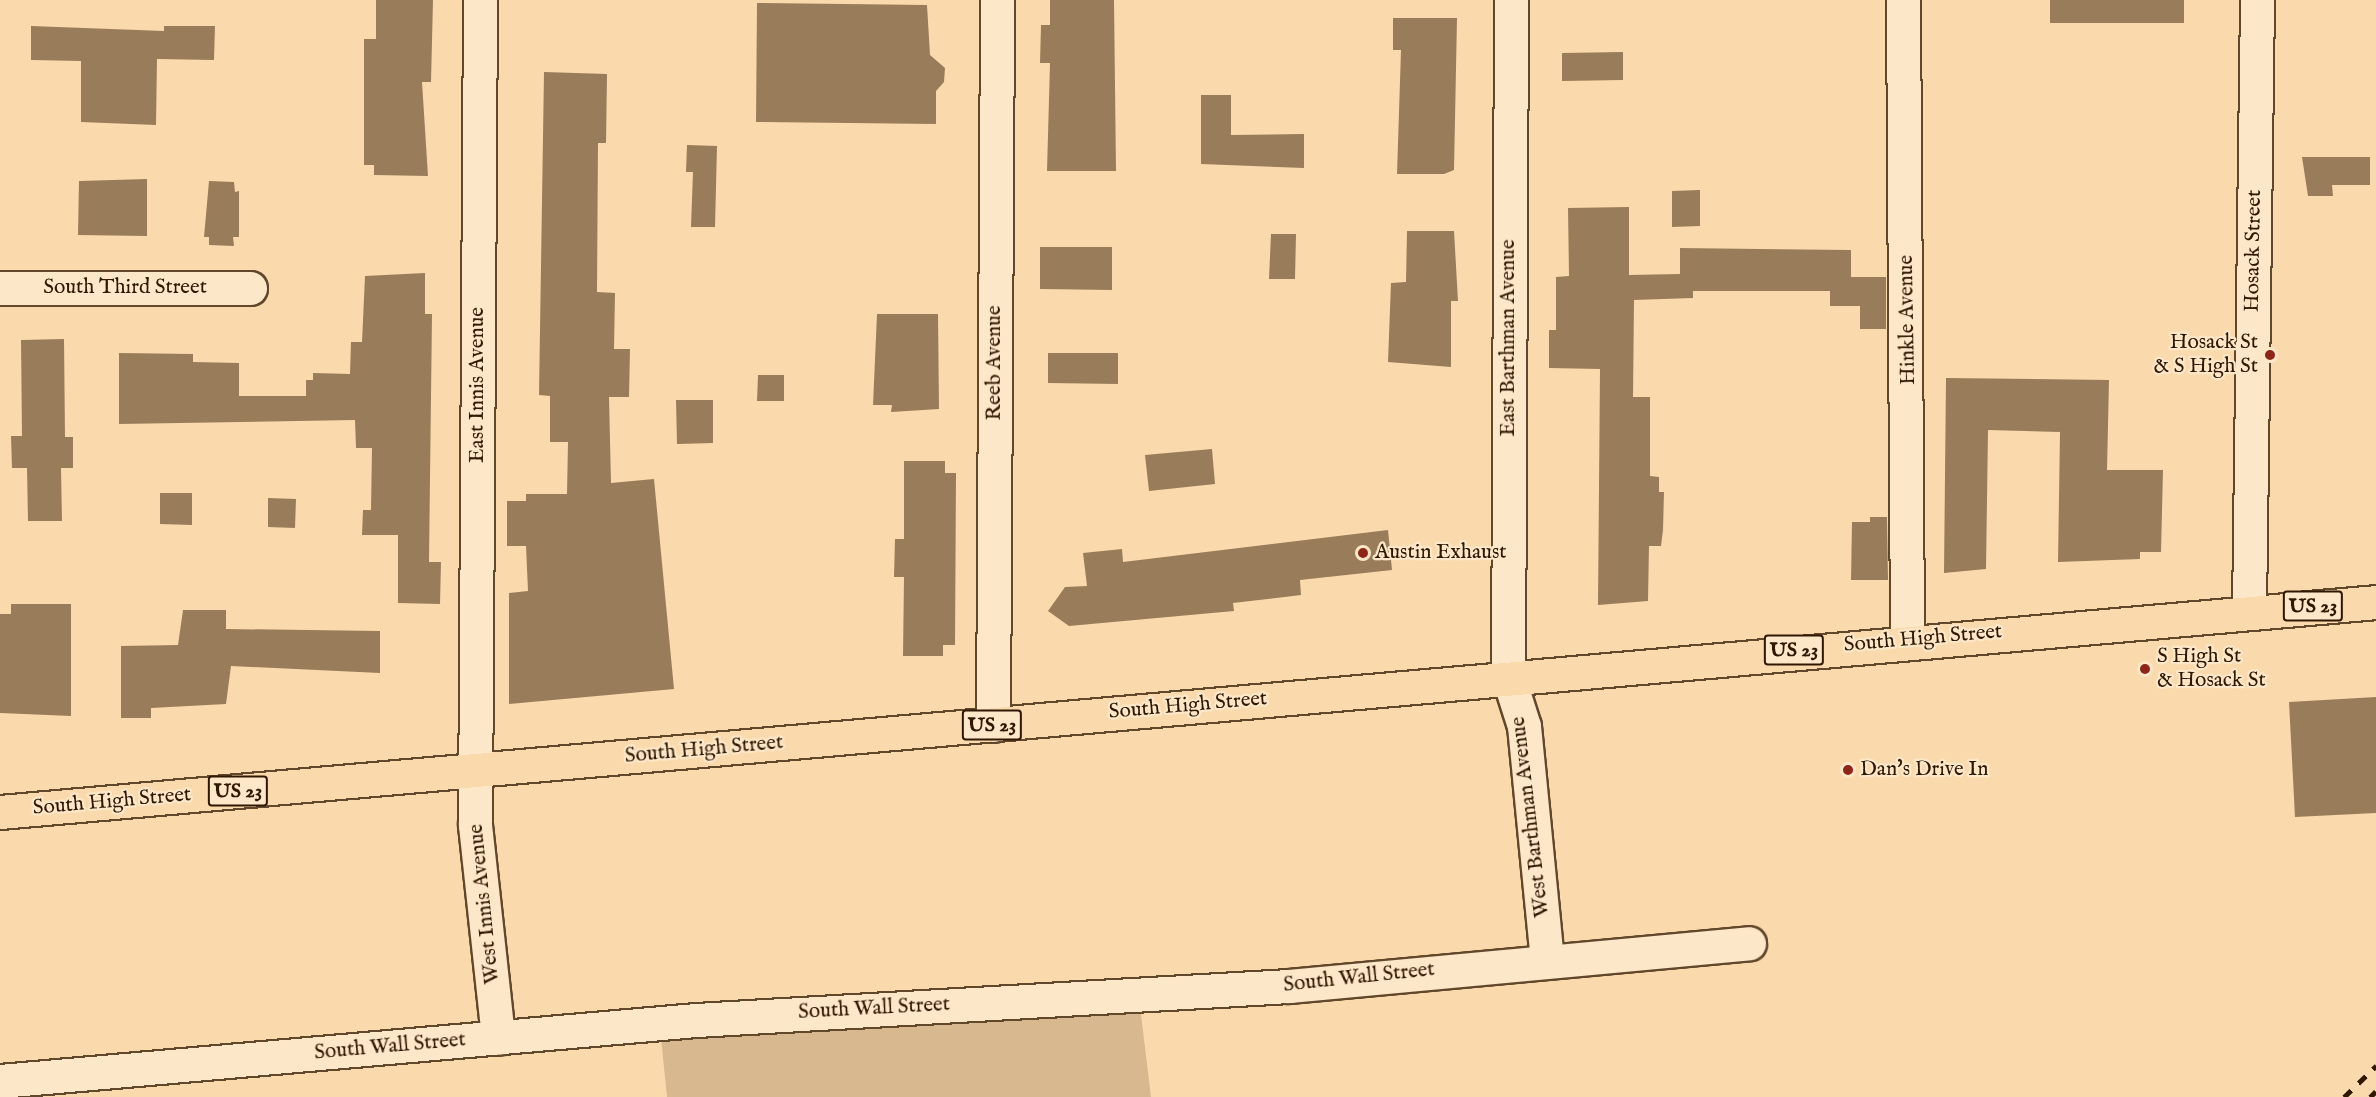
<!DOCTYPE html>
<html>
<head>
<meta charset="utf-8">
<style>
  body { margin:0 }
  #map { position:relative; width:2376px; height:1097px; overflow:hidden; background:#fadaac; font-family:"IM FELL English",serif }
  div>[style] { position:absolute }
  .green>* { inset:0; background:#d8b98f }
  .building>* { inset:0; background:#997c59 }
  .roads { filter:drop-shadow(2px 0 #62482b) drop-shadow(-2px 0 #62482b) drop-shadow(0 2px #62482b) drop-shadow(0 -2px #62482b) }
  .minor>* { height:33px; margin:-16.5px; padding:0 16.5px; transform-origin:16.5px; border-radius:16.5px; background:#fce7c9 }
  .major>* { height:33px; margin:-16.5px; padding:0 16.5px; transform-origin:16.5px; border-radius:16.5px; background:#fadaac }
  .rail>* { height:4.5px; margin-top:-2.25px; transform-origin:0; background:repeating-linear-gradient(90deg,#301700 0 10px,transparent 0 20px) }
  .dots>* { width:16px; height:16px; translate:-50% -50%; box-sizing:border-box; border:3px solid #fce7c9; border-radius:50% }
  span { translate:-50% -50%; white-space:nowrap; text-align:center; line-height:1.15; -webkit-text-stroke:4.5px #fce7c9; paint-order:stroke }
  .shield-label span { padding:2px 4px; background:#fce7c9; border:2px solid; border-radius:4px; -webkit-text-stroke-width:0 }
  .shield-label { font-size:20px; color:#301700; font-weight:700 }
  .street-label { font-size:21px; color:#301700 }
  .poi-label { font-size:21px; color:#301700 }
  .right { translate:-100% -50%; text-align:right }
  .left { translate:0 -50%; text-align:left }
</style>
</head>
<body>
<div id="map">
  <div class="green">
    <div style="clip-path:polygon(1139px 998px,1151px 1097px,667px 1097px,661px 1038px)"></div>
  </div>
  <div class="building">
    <div style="clip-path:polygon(376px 0,433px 0,431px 82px,422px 82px,428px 176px,374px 175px,374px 165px,364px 165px,364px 39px,376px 39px)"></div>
    <div style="clip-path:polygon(1050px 0,1114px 0,1116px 171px,1047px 171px,1050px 63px,1040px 63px,1041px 25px,1050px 25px)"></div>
    <div style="clip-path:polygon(2050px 0,2184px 0,2184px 23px,2050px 23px)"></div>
    <div style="clip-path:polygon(757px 3px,927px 5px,930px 55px,945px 68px,944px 82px,936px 91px,936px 124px,756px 122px)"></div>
    <div style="clip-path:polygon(1393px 18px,1457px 18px,1454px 170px,1444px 174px,1397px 174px,1401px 50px,1393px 50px)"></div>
    <div style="clip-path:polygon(31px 26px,164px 31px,164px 26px,215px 26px,214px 60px,157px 59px,156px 125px,81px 122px,81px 61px,31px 60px)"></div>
    <div style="clip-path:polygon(1623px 52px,1623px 80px,1562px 81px,1562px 53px)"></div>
    <div style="clip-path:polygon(544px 72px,607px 74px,606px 143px,598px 143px,597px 292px,615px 293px,614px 349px,630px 349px,629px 397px,609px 397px,611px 483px,654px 479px,674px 689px,509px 704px,509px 593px,528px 591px,526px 546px,507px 546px,507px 501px,526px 501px,526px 494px,567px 494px,568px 442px,550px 442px,550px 396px,539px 395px)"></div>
    <div style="clip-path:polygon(1201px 95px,1231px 95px,1231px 135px,1304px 134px,1304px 168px,1201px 164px)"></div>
    <div style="clip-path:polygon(687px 145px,717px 146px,715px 227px,691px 227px,693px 172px,686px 172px)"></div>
    <div style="clip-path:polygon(2302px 157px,2370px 157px,2370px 185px,2332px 185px,2333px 196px,2308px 196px)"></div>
    <div style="clip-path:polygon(147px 179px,147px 236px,78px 235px,79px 181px)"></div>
    <div style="clip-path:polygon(209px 181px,234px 182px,235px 192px,239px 191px,239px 237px,233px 237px,234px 246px,209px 245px,209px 237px,204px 237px)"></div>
    <div style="clip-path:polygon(1700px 190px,1700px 226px,1672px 227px,1672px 191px)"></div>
    <div style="clip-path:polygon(1629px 207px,1629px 275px,1680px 274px,1680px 248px,1851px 250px,1851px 277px,1886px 277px,1886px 329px,1860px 329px,1860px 306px,1830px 306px,1830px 291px,1693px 291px,1693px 298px,1634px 300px,1633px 397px,1650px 397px,1650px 476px,1659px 477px,1659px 492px,1664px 492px,1663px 530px,1661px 546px,1649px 546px,1648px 601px,1598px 605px,1600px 369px,1549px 368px,1549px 330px,1556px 330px,1556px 277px,1569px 276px,1568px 208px)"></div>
    <div style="clip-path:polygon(1407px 231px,1454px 231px,1458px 301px,1451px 301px,1451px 367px,1388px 362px,1391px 283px,1406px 282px)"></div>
    <div style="clip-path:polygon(1271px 234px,1296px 234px,1295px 279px,1269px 279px)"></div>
    <div style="clip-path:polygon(1040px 247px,1112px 247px,1112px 290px,1040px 289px)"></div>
    <div style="clip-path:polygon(425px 273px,425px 314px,432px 314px,429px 562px,441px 562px,440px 604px,398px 603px,398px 535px,362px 535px,363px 510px,371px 510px,372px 448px,356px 448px,355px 420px,119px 424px,119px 353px,193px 354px,193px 362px,239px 363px,239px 396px,306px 396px,306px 380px,313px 380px,313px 373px,350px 374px,351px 342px,362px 342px,365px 276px)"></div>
    <div style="clip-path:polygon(877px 314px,938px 314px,939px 409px,891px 412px,892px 405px,873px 405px)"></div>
    <div style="clip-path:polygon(64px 339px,65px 437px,73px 437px,73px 468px,61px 468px,62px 521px,28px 521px,27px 468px,12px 468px,11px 436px,22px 436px,21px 340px)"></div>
    <div style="clip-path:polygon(1048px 353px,1118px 353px,1118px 384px,1048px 383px)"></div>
    <div style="clip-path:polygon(758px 375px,784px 375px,784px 401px,757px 401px)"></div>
    <div style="clip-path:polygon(1946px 378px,2109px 380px,2107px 470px,2163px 470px,2161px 552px,2140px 552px,2140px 559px,2058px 562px,2060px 432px,1988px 430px,1986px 569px,1944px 573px)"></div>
    <div style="clip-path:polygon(676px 400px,713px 400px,713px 443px,677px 444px)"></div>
    <div style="clip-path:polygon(1212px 449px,1215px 484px,1149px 491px,1145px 455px)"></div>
    <div style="clip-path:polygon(904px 461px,945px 461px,945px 473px,956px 473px,955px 645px,943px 645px,943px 656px,903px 656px,904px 577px,894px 577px,895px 539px,904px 539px)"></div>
    <div style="clip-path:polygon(160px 493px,192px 493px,192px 525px,160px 524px)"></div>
    <div style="clip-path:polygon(268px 498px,296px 499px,295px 528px,268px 527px)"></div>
    <div style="clip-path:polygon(1870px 517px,1887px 517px,1888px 580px,1851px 580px,1852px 522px,1870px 522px)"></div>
    <div style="clip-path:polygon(1388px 530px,1392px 570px,1300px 580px,1301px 595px,1233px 603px,1234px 611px,1069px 626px,1048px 611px,1065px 587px,1087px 586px,1083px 553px,1122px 549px,1123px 562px)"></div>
    <div style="clip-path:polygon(11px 604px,71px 604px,71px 716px,0 713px,0 614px,11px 614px)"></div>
    <div style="clip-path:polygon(183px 610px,226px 610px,226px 629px,380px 631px,380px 673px,231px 666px,226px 704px,151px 708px,151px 718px,121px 718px,121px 646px,178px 645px)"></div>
    <div style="clip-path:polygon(2376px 697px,2376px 813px,2295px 817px,2289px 702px)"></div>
  </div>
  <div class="roads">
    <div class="minor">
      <div style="left:480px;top:0;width:825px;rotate:90.35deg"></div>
      <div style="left:475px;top:825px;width:214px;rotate:83.8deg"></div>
      <div style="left:1511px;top:0;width:676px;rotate:90.25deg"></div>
      <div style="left:1508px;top:676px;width:52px;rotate:72.3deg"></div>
      <div style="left:1524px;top:726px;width:234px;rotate:84.4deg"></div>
      <div style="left:1903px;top:0;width:640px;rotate:89.64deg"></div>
      <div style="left:0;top:288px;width:250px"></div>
      <div style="left:2249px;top:610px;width:610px;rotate:-89.25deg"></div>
      <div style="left:993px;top:725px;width:725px;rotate:-89.68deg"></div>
      <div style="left:0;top:1081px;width:699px;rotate:-5.01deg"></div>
      <div style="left:696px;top:1020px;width:594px;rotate:-3.28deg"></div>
      <div style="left:1289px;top:986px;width:462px;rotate:-5.3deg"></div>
    </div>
    <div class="major">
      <div style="left:0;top:812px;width:2385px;rotate:-5.05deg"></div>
    </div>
  </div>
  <div class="rail">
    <div style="left:2344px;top:1097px;width:45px;rotate:-44.1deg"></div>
    <div style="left:2370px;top:1097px;width:8px;rotate:-45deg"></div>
  </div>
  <div class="dots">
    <div style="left:2270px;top:355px;background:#8f2418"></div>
    <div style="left:1363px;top:553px;background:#8f2418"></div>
    <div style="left:2145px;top:669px;background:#8f2418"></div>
    <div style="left:1848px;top:770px;background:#8f2418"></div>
  </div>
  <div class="shield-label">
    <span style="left:2313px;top:606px">US 23</span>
    <span style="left:1794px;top:650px">US 23</span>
    <span style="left:992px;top:725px">US 23</span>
    <span style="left:238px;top:791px">US 23</span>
  </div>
  <div class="street-label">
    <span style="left:2254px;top:251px;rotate:-89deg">Hosack Street</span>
    <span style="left:125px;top:288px">South Third Street</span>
    <span style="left:1908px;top:320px;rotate:-91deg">Hinkle Avenue</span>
    <span style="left:1509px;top:338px;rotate:-90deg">East Barthman Avenue</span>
    <span style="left:995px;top:363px;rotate:-90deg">Reeb Avenue</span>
    <span style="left:478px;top:385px;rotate:-90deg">East Innis Avenue</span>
    <span style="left:1923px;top:639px;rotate:-5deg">South High Street</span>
    <span style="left:1188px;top:706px;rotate:-5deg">South High Street</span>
    <span style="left:704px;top:750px;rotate:-5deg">South High Street</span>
    <span style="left:112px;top:802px;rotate:-5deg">South High Street</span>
    <span style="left:1531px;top:817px;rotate:-97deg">West Barthman Avenue</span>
    <span style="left:485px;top:904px;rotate:-96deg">West Innis Avenue</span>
    <span style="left:1359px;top:978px;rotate:-6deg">South Wall Street</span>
    <span style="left:874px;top:1009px;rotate:-3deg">South Wall Street</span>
    <span style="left:390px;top:1047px;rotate:-5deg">South Wall Street</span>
  </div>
  <div class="poi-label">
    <span class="right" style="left:2258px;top:355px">Hosack St<br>&amp; S High St</span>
    <span class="left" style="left:1375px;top:553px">Austin Exhaust</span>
    <span class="left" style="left:2157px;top:669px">S High St<br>&amp; Hosack St</span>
    <span class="left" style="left:1860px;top:770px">Dan's Drive In</span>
  </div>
</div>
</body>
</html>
